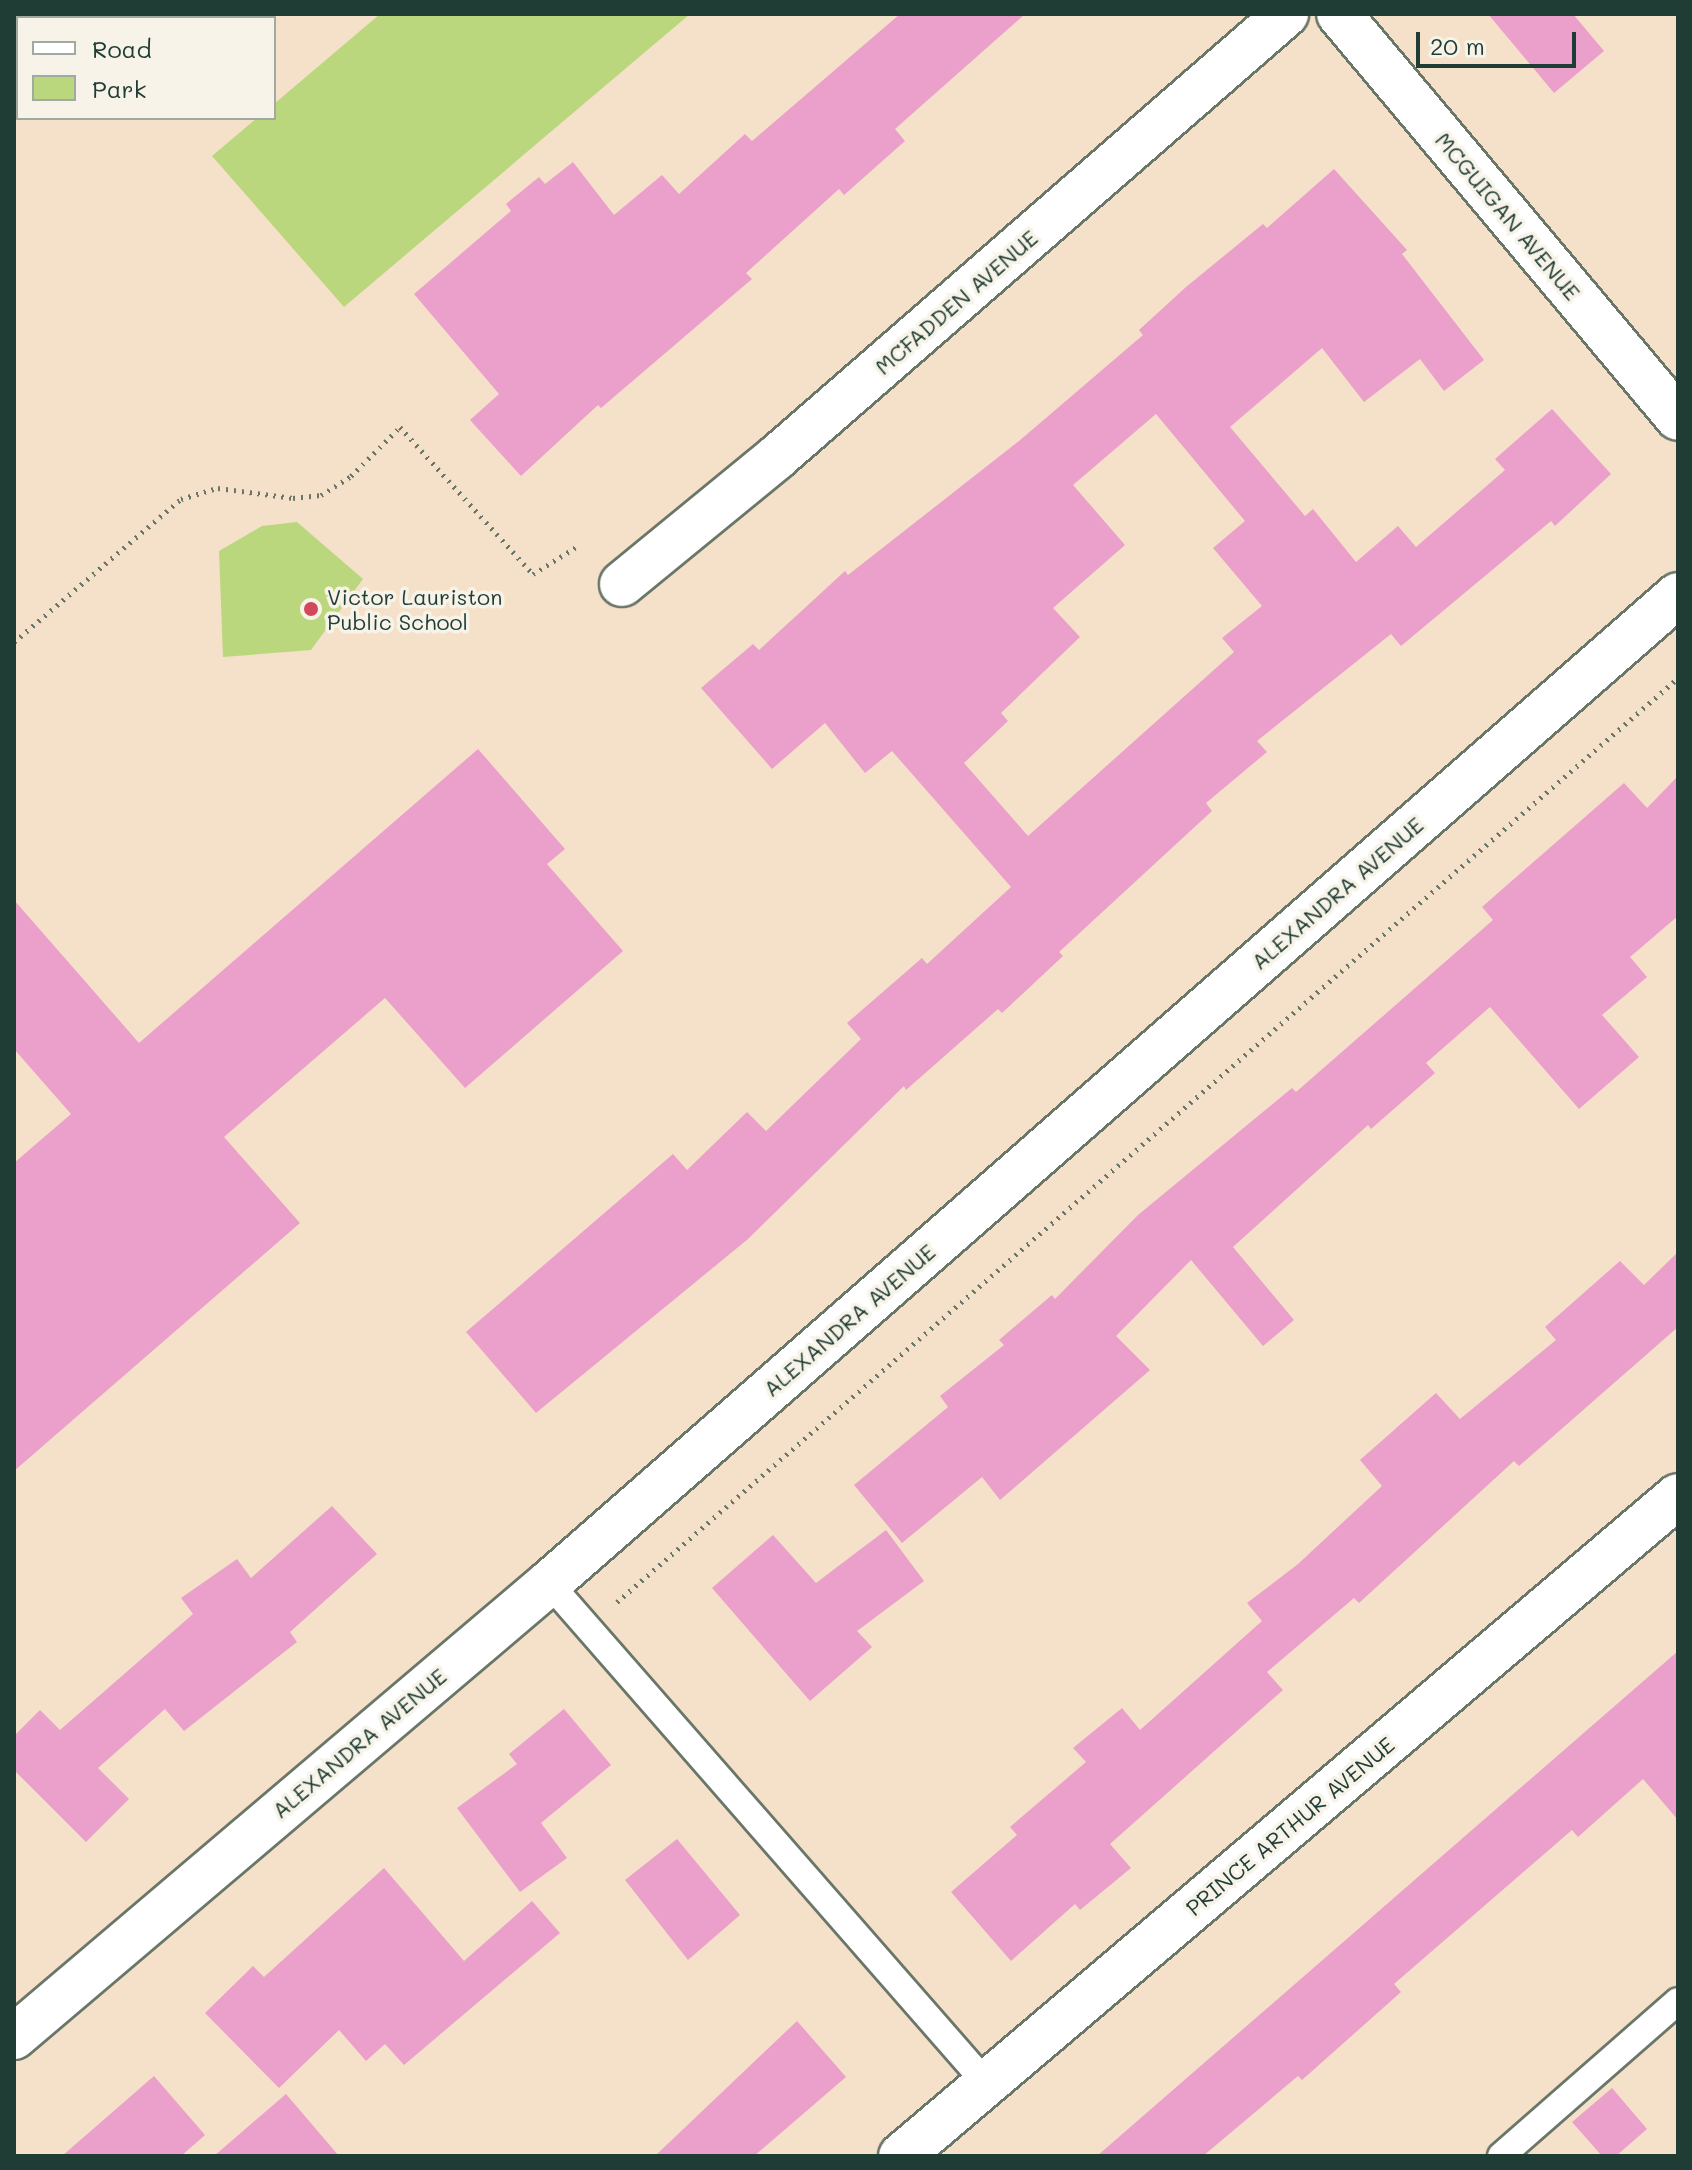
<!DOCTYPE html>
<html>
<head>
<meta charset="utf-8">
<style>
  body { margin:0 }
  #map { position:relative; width:1692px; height:2170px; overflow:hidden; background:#f5e1c9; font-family:Mali,sans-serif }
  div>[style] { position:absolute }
  .green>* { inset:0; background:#bbd77d }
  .building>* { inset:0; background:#eb9fcb }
  .path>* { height:5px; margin-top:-2.5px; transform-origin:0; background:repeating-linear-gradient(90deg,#6a7668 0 2px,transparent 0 8px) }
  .roads { filter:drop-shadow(2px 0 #6a7668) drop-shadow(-2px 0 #6a7668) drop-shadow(0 2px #6a7668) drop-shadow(0 -2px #6a7668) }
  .lane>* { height:26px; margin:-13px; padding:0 13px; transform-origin:13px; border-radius:13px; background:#fff }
  .street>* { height:44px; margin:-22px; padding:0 22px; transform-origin:22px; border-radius:22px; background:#fff }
  .dots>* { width:22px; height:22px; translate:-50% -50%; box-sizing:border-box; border:4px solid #f7f3e8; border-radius:50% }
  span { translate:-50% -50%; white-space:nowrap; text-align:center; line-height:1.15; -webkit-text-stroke:7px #f7f3e8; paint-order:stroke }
  .street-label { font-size:22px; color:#1f3d34 }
  .poi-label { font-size:22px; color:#1f3d34 }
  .left { translate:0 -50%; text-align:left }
  .frame { position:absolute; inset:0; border:16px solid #1f3d34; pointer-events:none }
  .legend { position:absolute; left:16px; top:16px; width:260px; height:104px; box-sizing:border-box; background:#f7f3e8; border:2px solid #a1aaa0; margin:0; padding:10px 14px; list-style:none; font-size:24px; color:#1f3d34 }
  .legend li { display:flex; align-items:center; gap:16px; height:40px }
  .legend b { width:40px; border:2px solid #a1aaa0 }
  .scale { position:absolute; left:1416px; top:32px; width:160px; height:36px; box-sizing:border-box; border:4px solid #1f3d34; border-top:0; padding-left:10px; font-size:24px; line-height:28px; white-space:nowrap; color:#1f3d34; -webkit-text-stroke:6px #f7f3e8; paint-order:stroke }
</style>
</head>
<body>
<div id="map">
  <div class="green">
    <div style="clip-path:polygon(380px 14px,690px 14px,344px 307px,212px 156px,257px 118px,274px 118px,274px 104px)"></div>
    <div style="clip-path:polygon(297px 522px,363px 579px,311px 650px,223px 657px,219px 551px,262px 526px)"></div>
  </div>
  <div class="building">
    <div style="clip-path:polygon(900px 14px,1025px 14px,895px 129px,905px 141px,844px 195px,839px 189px,746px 273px,752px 279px,601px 408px,598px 405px,521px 476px,470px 420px,499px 394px,414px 294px,511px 211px,506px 204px,539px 177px,545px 184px,573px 162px,614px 215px,662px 175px,679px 194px,745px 134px,752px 141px)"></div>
    <div style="clip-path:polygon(1488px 14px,1573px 14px,1604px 51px,1554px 93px)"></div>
    <div style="clip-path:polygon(evenodd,1334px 169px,1407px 250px,1402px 254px,1484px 360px,1444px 391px,1420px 359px,1364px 402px,1322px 348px,1230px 427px,1305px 516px,1313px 509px,1356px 562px,1398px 526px,1416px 547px,1505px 470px,1495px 459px,1552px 409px,1611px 474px,1555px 526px,1551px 521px,1401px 646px,1391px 634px,1257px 741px,1267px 752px,1206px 803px,1212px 811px,1059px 952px,1063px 956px,1002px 1013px,998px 1009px,906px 1090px,904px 1086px,748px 1239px,536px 1413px,466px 1332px,673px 1154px,687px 1170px,747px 1112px,766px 1131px,861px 1039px,847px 1023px,922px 958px,927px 964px,1011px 887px,892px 751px,865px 773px,825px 723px,772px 769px,701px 688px,753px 644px,759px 650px,845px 571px,848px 575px,1019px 441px,1143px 335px,1139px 330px,1186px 287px,1263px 224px,1267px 228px,1334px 169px,1156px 414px,1245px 521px,1213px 548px,1262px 606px,1222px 638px,1234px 652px,1028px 836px,964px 763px,1008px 721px,1001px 713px,1080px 637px,1053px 608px,1125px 545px,1073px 485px,1156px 414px)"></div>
    <div style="clip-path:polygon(478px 749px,565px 849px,547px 864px,623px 951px,465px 1088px,385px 998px,224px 1137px,300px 1223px,14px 1471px,14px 1163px,71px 1114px,14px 1049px,14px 900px,139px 1043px)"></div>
    <div style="clip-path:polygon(1678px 776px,1678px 916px,1630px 957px,1647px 977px,1602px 1015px,1639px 1057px,1579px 1109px,1490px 1007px,1426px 1063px,1435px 1073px,1371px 1129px,1368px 1125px,1233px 1247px,1294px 1320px,1263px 1346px,1191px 1260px,1116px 1336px,1150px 1370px,1000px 1500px,982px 1477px,902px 1543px,854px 1485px,948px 1407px,940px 1396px,1004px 1345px,999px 1340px,1052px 1295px,1055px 1299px,1138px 1215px,1292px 1088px,1296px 1092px,1493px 920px,1482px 907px,1624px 783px,1647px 808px)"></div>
    <div style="clip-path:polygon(1678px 1252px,1678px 1327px,1519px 1466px,1514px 1461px,1359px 1603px,1354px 1598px,1267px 1672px,1283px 1690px,1110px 1844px,1131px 1868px,1080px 1910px,1075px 1904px,1011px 1961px,951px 1892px,1017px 1835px,1010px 1827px,1086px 1762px,1073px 1748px,1122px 1708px,1140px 1730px,1262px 1621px,1247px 1603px,1298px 1564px,1382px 1486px,1360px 1460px,1436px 1393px,1460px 1419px,1556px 1340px,1545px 1327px,1620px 1261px,1644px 1285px)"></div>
    <div style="clip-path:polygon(332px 1506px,377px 1554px,290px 1632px,297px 1642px,184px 1731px,165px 1709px,98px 1768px,129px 1799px,86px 1842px,14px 1770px,14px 1736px,40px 1710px,60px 1730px,193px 1614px,181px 1598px,237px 1559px,251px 1578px)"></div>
    <div style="clip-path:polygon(886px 1530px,924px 1581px,857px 1631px,872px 1647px,810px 1701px,712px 1588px,773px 1535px,816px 1583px)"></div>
    <div style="clip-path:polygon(1678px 1651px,1678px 1820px,1643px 1779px,1578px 1837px,1572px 1830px,1394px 1984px,1401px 1992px,1302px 2080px,1298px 2076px,1203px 2156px,1097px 2156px)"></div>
    <div style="clip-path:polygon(564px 1709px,611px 1765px,541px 1823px,567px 1858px,520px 1892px,457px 1808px,517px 1764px,509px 1754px)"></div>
    <div style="clip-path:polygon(677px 1839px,740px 1915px,688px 1960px,625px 1880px)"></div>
    <div style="clip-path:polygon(384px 1868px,464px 1961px,532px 1901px,560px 1933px,404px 2065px,385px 2044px,366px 2061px,339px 2030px,279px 2088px,205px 2013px,253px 1966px,264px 1977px)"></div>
    <div style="clip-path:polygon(797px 2021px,846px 2077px,754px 2156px,655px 2156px)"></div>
    <div style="clip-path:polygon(154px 2076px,205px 2135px,181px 2156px,62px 2156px)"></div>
    <div style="clip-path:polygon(1612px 2088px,1647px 2129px,1616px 2156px,1602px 2156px,1572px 2122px)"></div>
    <div style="clip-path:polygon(286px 2094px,339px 2156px,214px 2156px)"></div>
  </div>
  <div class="path">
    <div style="left:14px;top:642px;width:220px;rotate:-40.6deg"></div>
    <div style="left:181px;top:499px;width:39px;rotate:-17deg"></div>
    <div style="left:218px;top:488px;width:76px;rotate:7.6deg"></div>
    <div style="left:293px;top:498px;width:28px;rotate:-6deg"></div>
    <div style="left:321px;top:495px;width:36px;rotate:-32deg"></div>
    <div style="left:351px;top:476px;width:69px;rotate:-45deg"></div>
    <div style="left:400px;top:427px;width:198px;rotate:47.9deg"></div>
    <div style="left:533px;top:574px;width:53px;rotate:-31.9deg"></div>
    <div style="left:617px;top:1602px;width:1407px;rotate:-41.05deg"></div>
  </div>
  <div class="roads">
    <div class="lane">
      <div style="left:549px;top:1583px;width:664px;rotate:48.85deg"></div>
      <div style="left:1501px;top:2156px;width:235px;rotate:-41.2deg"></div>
    </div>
    <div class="street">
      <div style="left:1339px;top:14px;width:527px;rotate:50deg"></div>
      <div style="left:622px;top:584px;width:200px;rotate:-39.3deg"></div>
      <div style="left:777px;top:457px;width:675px;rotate:-41.03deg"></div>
      <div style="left:14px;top:2037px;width:702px;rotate:-40.32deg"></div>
      <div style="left:549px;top:1583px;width:1500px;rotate:-41.19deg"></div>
      <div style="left:901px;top:2156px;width:1019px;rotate:-40.35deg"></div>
    </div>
  </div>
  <div class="dots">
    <div style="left:311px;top:609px;background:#d1495b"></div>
  </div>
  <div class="street-label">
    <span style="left:1508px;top:216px;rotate:50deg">MCGUIGAN AVENUE</span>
    <span style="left:956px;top:302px;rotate:-41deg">MCFADDEN AVENUE</span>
    <span style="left:1337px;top:893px;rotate:-41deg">ALEXANDRA AVENUE</span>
    <span style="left:849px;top:1320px;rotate:-41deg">ALEXANDRA AVENUE</span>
    <span style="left:359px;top:1743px;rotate:-40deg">ALEXANDRA AVENUE</span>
    <span style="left:1290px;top:1826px;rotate:-40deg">PRINCE ARTHUR AVENUE</span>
  </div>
  <div class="poi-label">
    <span class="left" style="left:327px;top:609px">Victor Lauriston<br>Public School</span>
  </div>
  <div class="frame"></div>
  <ul class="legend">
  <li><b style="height:10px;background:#fff"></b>Road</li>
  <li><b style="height:22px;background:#bbd77d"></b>Park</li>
  </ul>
  <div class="scale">20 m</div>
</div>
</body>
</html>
